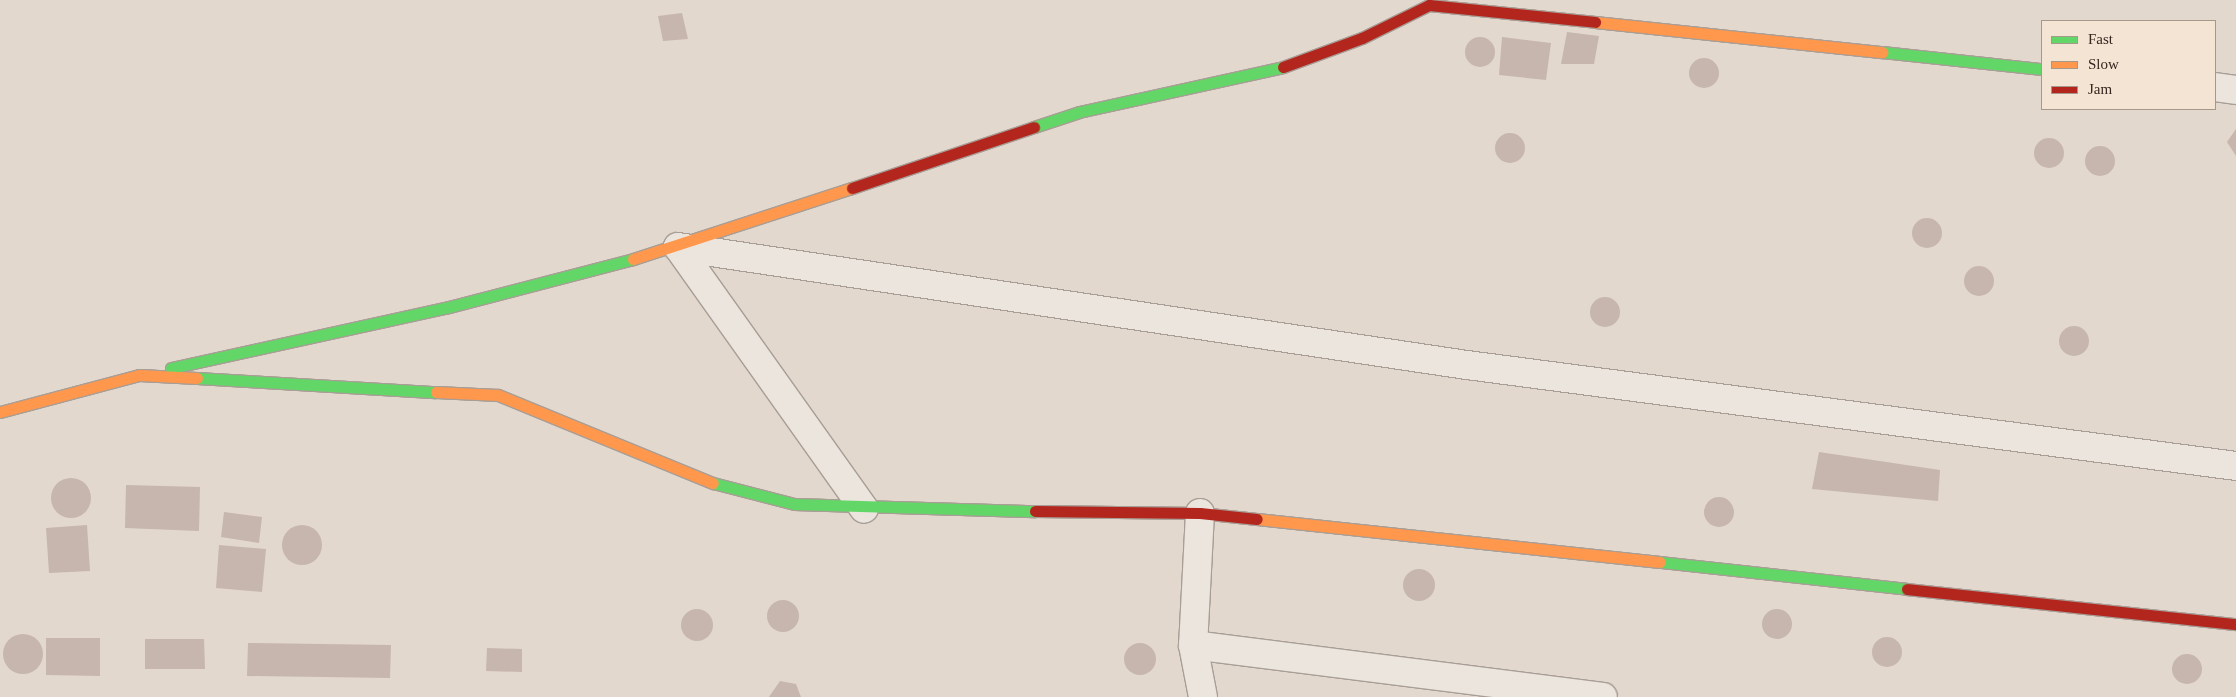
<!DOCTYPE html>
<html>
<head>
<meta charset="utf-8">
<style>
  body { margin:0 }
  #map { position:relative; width:2236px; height:697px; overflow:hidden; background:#e3d8cd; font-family:Georgia,serif }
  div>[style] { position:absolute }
  .building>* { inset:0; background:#c6b6ae }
  .round { border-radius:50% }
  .roads { filter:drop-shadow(1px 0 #a89e96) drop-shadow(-1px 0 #a89e96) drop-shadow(0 1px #a89e96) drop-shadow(0 -1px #a89e96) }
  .street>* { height:28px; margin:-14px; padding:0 14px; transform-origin:14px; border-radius:14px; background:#ebe5de }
  .fast>* { height:11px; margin:-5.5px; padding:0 5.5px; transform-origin:5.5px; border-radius:5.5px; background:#63d668 }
  .slow>* { height:11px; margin:-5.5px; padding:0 5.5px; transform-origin:5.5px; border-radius:5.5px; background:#ff974d }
  .jam>* { height:11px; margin:-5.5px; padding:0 5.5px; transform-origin:5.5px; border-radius:5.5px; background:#b3261e }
  span { translate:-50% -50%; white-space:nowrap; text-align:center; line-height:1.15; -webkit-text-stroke:4px #f3e4d4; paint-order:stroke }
  .legend { position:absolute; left:2041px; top:20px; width:175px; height:90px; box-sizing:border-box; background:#f3e4d4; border:1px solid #a7988c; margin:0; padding:6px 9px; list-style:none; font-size:15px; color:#36261f }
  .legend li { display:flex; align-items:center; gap:10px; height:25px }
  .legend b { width:25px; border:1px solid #a7988c }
</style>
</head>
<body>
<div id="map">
  <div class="building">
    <div style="clip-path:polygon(682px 13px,688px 39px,663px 41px,658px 16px)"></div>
    <div style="clip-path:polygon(1567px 32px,1599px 36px,1594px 64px,1561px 64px)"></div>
    <div class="round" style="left:1465px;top:37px;width:30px;height:30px"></div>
    <div style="clip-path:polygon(1502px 37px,1551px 43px,1546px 80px,1499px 75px)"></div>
    <div class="round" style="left:1689px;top:58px;width:30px;height:30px"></div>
    <div style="clip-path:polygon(2236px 129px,2236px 156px,2227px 142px)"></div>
    <div class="round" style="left:1495px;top:133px;width:30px;height:30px"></div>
    <div class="round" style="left:2034px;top:138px;width:30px;height:30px"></div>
    <div class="round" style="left:2085px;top:146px;width:30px;height:30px"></div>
    <div class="round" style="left:1912px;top:218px;width:30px;height:30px"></div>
    <div class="round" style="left:1964px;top:266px;width:30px;height:30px"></div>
    <div class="round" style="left:1590px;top:297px;width:30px;height:30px"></div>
    <div class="round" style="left:2059px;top:326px;width:30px;height:30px"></div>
    <div style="clip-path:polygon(1819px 452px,1940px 470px,1938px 501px,1812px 489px)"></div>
    <div class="round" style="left:51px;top:478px;width:40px;height:40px"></div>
    <div style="clip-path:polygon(126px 485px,200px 487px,199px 531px,125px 528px)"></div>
    <div class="round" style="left:1704px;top:497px;width:30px;height:30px"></div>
    <div style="clip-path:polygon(224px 512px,262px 517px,259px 543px,221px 537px)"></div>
    <div style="clip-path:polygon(87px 525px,90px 571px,49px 573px,46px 528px)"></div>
    <div class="round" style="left:282px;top:525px;width:40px;height:40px"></div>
    <div style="clip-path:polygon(219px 545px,266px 549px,262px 592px,216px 588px)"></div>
    <div class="round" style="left:1403px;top:569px;width:32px;height:32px"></div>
    <div class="round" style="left:767px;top:600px;width:32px;height:32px"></div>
    <div class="round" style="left:1762px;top:609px;width:30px;height:30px"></div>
    <div class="round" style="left:681px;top:609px;width:32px;height:32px"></div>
    <div class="round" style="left:3px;top:634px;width:40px;height:40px"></div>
    <div class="round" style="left:1872px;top:637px;width:30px;height:30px"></div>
    <div style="clip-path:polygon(46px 638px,100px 638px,100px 676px,46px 675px)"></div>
    <div style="clip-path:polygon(145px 639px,204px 639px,205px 669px,145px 669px)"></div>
    <div style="clip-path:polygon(248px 643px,391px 645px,390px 678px,247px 676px)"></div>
    <div class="round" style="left:1124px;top:643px;width:32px;height:32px"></div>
    <div style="clip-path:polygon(487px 648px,522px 649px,522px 672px,486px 671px)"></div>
    <div class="round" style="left:2172px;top:654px;width:30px;height:30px"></div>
    <div style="clip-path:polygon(780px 681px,796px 684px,801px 697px,769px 697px)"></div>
  </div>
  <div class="roads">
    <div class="street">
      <div style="left:2215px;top:87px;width:21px;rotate:8deg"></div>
      <div style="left:678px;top:247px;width:798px;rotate:8.51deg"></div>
      <div style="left:1467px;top:365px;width:776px;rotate:7.48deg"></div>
      <div style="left:678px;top:247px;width:321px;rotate:54.6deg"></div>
      <div style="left:1200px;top:513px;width:132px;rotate:93deg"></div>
      <div style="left:1193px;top:645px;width:53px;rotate:79.1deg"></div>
      <div style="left:1193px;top:645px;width:413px;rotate:7.2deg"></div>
    </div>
    <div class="fast">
      <div style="left:1882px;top:52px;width:161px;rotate:6.1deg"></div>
      <div style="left:1034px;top:127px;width:47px;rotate:-18.4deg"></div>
      <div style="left:1079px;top:112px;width:209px;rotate:-12.4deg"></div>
      <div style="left:171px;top:368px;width:285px;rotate:-12.4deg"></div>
      <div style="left:449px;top:307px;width:190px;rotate:-14.6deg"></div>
      <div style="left:197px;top:378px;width:239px;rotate:3.4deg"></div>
      <div style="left:713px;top:483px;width:84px;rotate:14.5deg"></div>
      <div style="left:794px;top:504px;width:241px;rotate:1.7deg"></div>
      <div style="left:1660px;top:562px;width:248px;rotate:6.2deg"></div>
    </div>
    <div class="slow">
      <div style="left:1595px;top:22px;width:289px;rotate:6deg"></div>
      <div style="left:633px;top:259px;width:230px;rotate:-18deg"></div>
      <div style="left:436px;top:392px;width:62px;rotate:2.8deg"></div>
      <div style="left:498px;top:395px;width:232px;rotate:22.3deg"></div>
      <div style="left:0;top:412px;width:144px;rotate:-14.9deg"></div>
      <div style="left:139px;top:375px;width:58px;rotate:3deg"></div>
      <div style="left:1257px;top:519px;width:405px;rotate:6.1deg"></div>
    </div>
    <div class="jam">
      <div style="left:1283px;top:67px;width:84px;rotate:-20.2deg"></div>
      <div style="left:1362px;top:38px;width:75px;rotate:-26.2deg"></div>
      <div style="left:1429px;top:5px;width:167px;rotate:5.8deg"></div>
      <div style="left:852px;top:188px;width:192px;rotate:-18.5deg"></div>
      <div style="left:1035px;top:511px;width:165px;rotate:0.7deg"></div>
      <div style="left:1200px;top:513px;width:57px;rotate:6deg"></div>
      <div style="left:1907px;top:589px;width:331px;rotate:6.1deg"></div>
    </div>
  </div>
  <ul class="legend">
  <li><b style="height:6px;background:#63d668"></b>Fast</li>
  <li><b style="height:6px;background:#ff974d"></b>Slow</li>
  <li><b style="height:6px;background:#b3261e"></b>Jam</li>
  </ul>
</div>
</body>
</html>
